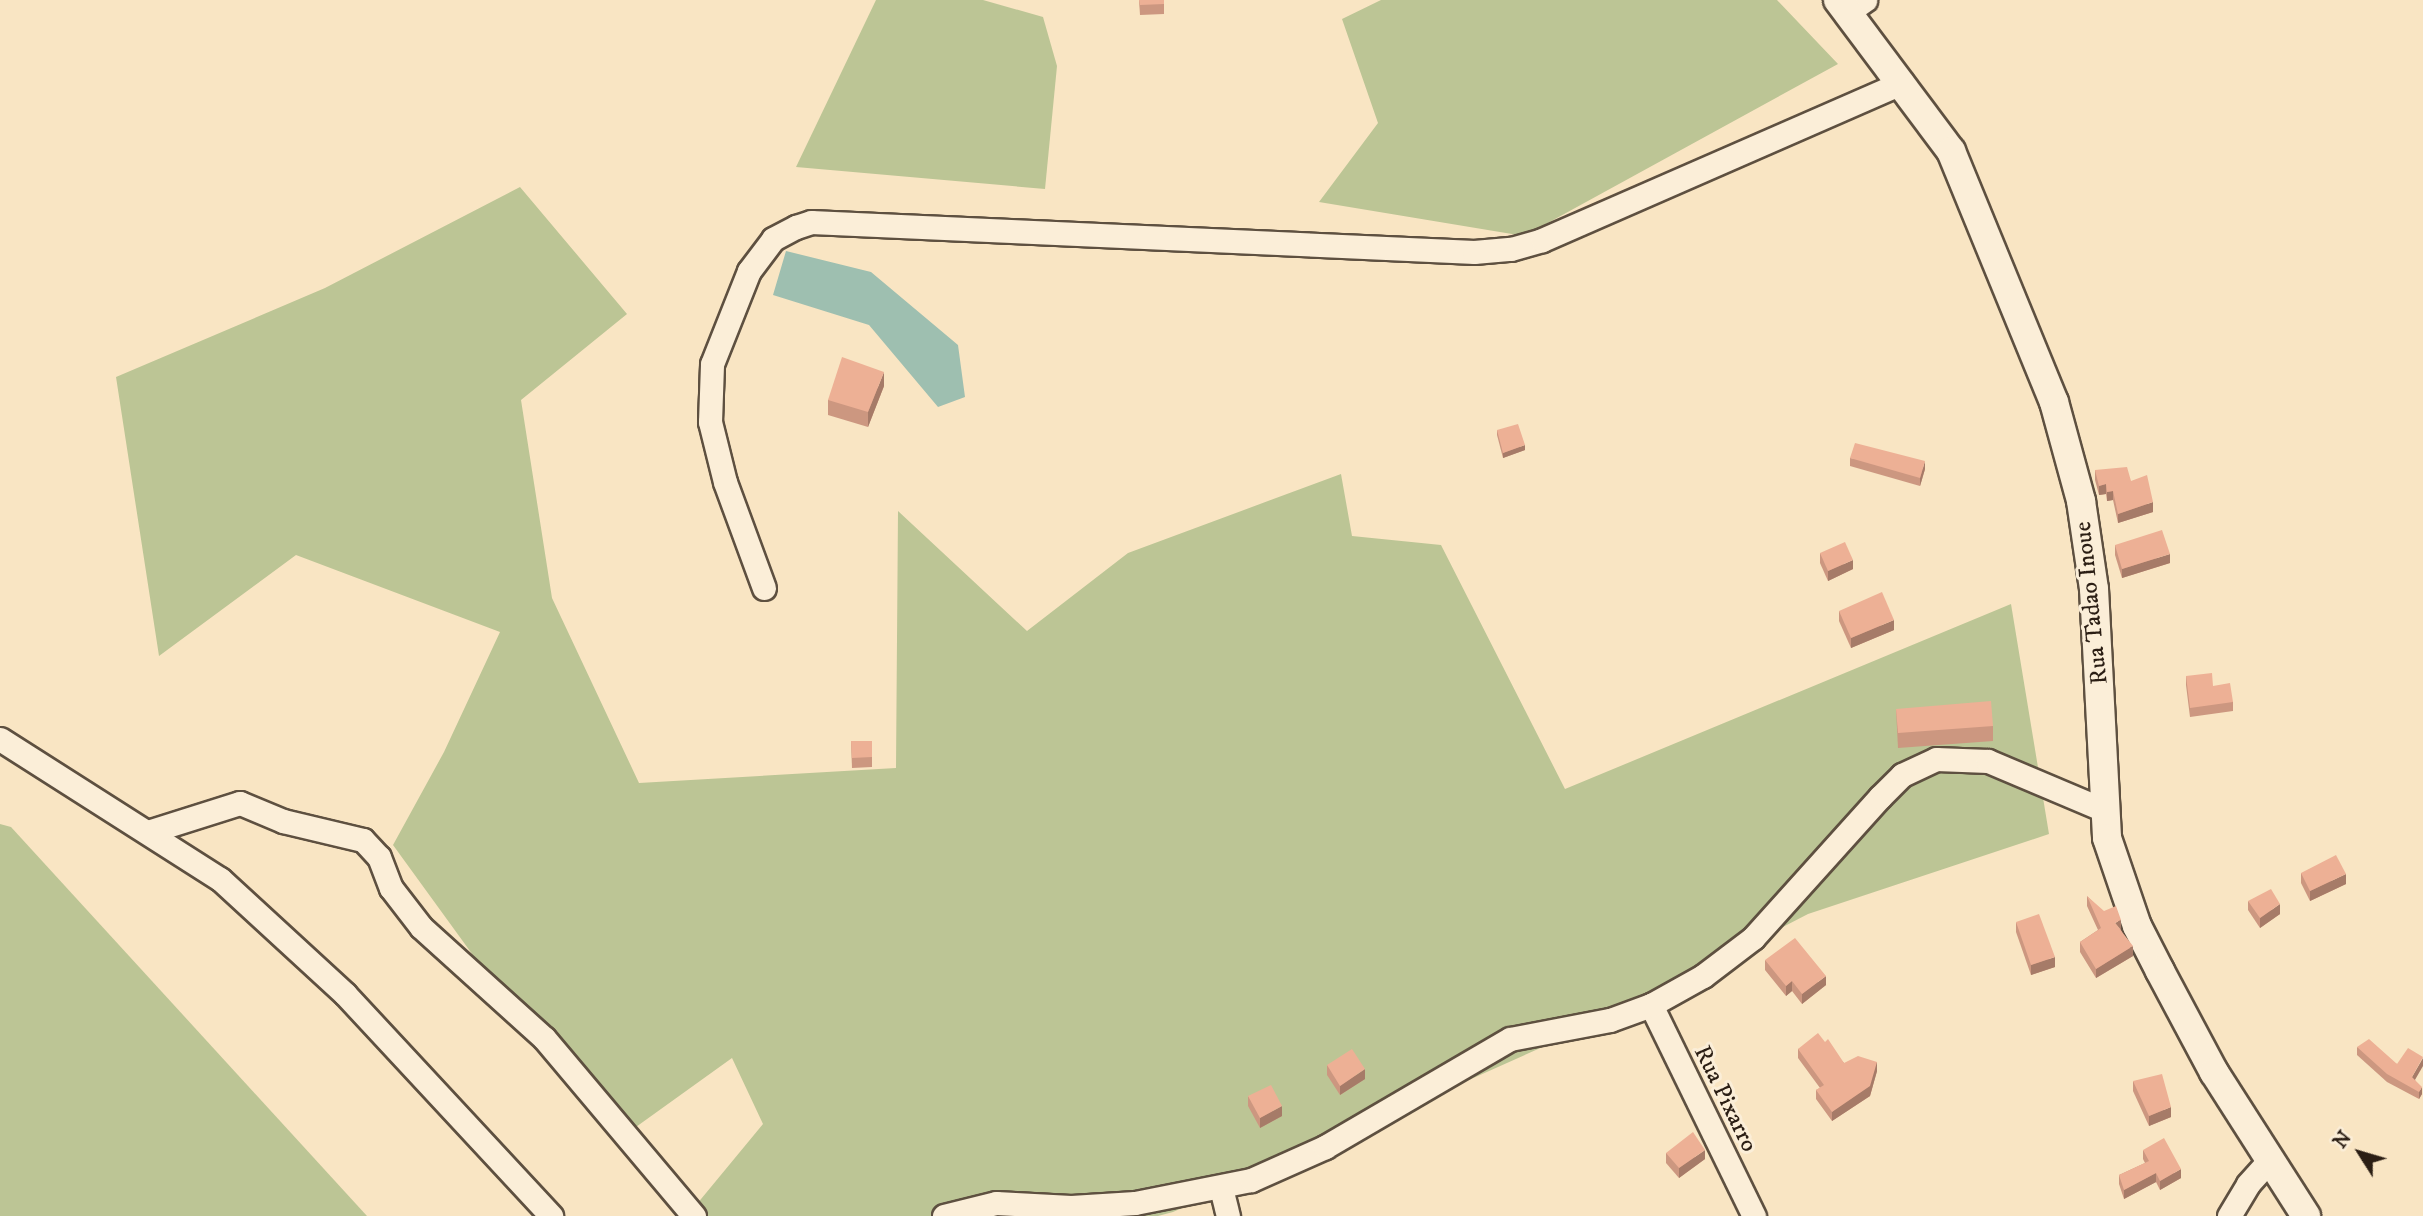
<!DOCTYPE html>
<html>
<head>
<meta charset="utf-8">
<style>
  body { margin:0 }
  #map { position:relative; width:2423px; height:1216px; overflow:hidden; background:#f9e5c3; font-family:"IM FELL DW Pica",serif }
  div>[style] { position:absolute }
  .green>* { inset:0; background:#bcc595 }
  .water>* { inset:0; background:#9ebfb0 }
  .roads { filter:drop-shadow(2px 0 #5e5040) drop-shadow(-2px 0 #5e5040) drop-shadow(0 2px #5e5040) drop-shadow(0 -2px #5e5040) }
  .minor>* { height:23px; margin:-11.5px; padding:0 11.5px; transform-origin:11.5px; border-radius:11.5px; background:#fbeed8 }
  .tertiary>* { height:28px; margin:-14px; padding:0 14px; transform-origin:14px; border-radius:14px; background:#fbeed8 }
  .wall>* { inset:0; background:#cc9780 }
  .shaded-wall>* { inset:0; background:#a67b68 }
  .building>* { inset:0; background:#edb095 }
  span { translate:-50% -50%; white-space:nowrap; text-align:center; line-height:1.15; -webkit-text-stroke:6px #fbeed8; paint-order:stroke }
  .street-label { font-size:24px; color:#2b1e14 }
  .north { position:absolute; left:2325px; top:1118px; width:70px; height:70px; -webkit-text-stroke:5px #fbeed8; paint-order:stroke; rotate:307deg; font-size:19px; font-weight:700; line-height:28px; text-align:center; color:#2b1e14 }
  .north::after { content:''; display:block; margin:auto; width:24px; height:32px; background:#2b1e14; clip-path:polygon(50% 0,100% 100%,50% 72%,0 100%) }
</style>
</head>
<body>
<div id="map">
  <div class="green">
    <div style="clip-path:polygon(876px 0,983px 0,1043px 17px,1057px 66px,1045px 189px,796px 167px)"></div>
    <div style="clip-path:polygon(1381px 0,1777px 0,1838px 64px,1524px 236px,1319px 202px,1378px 123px,1342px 19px)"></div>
    <div style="clip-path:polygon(520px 187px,627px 314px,521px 400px,552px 598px,639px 783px,896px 768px,898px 511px,1027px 631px,1128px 553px,1341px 474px,1352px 536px,1441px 545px,1565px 789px,2011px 604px,2049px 834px,1808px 914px,1601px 1021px,1173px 1212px,1158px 1216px,687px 1216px,763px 1124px,732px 1058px,622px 1137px,491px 980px,393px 845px,444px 752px,500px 632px,296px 555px,159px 656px,116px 377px,325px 288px)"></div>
    <div style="clip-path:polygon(0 824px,11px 827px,367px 1216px,0 1216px)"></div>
  </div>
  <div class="water">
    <div style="clip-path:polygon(786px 251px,871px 272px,958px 345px,965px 397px,938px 407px,869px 325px,773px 295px)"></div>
  </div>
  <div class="roads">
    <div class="minor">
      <div style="left:1848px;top:12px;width:21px;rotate:-35deg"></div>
      <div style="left:764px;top:588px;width:113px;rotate:-110.2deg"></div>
      <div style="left:725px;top:482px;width:62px;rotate:-104deg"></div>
      <div style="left:710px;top:422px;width:58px;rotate:-88deg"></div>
      <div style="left:712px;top:364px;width:100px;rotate:-68.3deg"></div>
      <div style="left:749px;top:271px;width:40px;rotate:-53deg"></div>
      <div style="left:773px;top:239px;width:26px;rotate:-28deg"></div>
      <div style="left:796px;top:227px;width:16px;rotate:-18deg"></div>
      <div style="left:811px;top:222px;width:664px;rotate:2.59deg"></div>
      <div style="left:1474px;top:252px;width:37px;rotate:-5deg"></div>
      <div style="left:1511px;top:249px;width:32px;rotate:-16deg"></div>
      <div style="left:1542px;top:240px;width:393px;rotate:-23.6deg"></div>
      <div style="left:0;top:739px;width:261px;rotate:32.5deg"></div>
      <div style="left:220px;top:879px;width:170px;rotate:42.6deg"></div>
      <div style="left:345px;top:994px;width:303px;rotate:47.1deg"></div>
      <div style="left:151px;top:831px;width:93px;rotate:-17.5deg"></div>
      <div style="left:240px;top:803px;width:47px;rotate:22.7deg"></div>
      <div style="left:283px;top:821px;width:82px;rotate:13.4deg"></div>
      <div style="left:363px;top:840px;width:23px;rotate:47deg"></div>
      <div style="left:379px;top:857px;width:33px;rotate:69deg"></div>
      <div style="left:391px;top:888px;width:49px;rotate:52.4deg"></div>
      <div style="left:421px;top:927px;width:166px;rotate:42.1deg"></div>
      <div style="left:544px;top:1038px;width:233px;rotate:49.9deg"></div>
      <div style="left:1651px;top:1005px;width:235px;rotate:64deg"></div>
      <div style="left:1221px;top:1188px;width:29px;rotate:76deg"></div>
      <div style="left:944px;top:1216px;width:54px;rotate:-14deg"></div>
      <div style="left:996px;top:1203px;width:75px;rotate:3.1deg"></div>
      <div style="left:1071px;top:1207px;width:64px;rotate:-3.6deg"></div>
      <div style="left:1135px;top:1203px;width:118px;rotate:-11.2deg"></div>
      <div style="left:1251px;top:1180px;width:81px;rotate:-24deg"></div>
      <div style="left:1325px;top:1147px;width:214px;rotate:-30.3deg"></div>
      <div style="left:1510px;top:1039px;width:102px;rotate:-10.8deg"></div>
      <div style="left:1610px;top:1020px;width:44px;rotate:-20.1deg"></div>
      <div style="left:1651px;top:1005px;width:60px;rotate:-29.1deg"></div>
      <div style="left:1703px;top:976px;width:63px;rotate:-37.2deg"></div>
      <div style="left:1753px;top:938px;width:190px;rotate:-48deg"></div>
      <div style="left:1880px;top:797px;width:31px;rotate:-45deg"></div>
      <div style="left:1902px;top:775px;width:38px;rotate:-25deg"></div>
      <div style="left:1936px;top:759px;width:52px;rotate:2.2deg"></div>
      <div style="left:1988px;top:761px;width:126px;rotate:22.9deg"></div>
      <div style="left:2229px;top:1216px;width:37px;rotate:-59deg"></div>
      <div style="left:2248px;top:1184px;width:31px;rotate:-48deg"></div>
    </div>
    <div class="tertiary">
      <div style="left:1838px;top:0;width:189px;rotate:53.2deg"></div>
      <div style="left:1951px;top:151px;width:271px;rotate:67.7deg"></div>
      <div style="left:2054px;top:402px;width:103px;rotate:74.7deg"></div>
      <div style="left:2081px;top:501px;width:89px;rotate:81.6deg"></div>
      <div style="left:2094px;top:589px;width:249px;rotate:87deg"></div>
      <div style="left:2107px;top:838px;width:93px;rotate:71.2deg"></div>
      <div style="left:2137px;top:926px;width:51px;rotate:62.9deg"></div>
      <div style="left:2160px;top:971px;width:115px;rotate:61.9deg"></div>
      <div style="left:2214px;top:1072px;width:171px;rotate:57.4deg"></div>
    </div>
  </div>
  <div class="wall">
    <div style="clip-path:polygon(1139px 0,1164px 0,1164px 14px,1140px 15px)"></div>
    <div style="clip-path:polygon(884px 386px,868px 427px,828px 415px,828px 400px)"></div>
    <div style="clip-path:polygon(1497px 430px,1525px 450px,1503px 458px,1497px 435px)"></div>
    <div style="clip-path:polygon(1850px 458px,1925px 469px,1920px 486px,1850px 466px)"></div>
    <div style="clip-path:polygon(2095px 470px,2131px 481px,2153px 512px,2118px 523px,2113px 500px,2107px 501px,2106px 494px,2099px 495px,2095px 480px)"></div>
    <div style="clip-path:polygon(2115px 545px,2170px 563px,2122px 578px,2115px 555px)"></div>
    <div style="clip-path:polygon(1820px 553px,1853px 569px,1828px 581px,1820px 563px)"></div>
    <div style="clip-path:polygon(1839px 611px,1894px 630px,1851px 648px,1839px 621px)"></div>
    <div style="clip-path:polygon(2186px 676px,2213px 686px,2233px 702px,2233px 711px,2190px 717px,2186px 685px)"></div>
    <div style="clip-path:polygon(1896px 709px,1993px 726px,1993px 741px,1898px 748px)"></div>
    <div style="clip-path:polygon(851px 741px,872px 741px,872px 767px,852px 768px)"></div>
    <div style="clip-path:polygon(2301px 873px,2346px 884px,2310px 901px,2301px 883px)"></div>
    <div style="clip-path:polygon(2087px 896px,2121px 930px,2133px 956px,2096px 978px,2080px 952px,2080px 942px,2098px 930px,2087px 906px)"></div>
    <div style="clip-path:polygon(2248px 901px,2280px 914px,2260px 928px,2248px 910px)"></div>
    <div style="clip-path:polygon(2016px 922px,2055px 967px,2031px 975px,2016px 932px)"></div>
    <div style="clip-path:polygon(1765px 960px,1826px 985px,1802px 1004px,1792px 991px,1786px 996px,1765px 970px)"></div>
    <div style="clip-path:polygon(1825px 1042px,1844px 1063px,1877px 1071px,1870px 1096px,1832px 1121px,1816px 1099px,1816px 1090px,1820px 1088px,1798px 1058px,1798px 1049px)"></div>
    <div style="clip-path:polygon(2357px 1047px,2397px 1064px,2415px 1080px,2422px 1094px,2419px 1099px,2387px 1082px,2357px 1055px)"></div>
    <div style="clip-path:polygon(1327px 1065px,1365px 1079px,1340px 1095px,1327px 1075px)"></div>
    <div style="clip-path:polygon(2133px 1081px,2171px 1117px,2149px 1126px,2133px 1091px)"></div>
    <div style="clip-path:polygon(1248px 1096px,1282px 1116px,1260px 1128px,1248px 1106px)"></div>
    <div style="clip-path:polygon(2143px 1150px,2181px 1178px,2160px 1190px,2156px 1182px,2124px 1199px,2119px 1184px,2119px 1175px,2145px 1163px,2143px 1159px)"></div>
    <div style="clip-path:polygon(1666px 1153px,1705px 1159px,1679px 1178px,1666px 1163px)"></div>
  </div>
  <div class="shaded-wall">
    <div style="clip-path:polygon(884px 372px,884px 386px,868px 427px,868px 412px)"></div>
    <div style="clip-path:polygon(1525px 445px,1525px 450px,1503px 458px,1503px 453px)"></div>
    <div style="clip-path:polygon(1925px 461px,1925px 469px,1920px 486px,1920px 478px)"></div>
    <div style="clip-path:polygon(2106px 484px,2106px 494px,2099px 495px,2099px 486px)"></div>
    <div style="clip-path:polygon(2113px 491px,2113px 500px,2107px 501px,2107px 492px)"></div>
    <div style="clip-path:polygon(2153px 502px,2153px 512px,2118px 523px,2118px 514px)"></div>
    <div style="clip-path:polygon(2170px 554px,2170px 563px,2122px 578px,2122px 569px)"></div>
    <div style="clip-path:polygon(1853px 560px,1853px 569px,1828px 581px,1828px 571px)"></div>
    <div style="clip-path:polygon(1894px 620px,1894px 630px,1851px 648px,1851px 638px)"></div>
    <div style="clip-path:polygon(2346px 874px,2346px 884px,2310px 901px,2310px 891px)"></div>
    <div style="clip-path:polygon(2280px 904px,2280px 914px,2260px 928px,2260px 918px)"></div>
    <div style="clip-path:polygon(2121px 920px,2121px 930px,2115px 923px)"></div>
    <div style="clip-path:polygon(2133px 946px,2133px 956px,2096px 978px,2096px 969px)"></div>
    <div style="clip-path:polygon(2055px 957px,2055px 967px,2031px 975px,2031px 965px)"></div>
    <div style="clip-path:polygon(1826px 976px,1826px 985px,1802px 1004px,1802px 994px)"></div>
    <div style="clip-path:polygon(1792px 981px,1792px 991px,1786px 996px,1786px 986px)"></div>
    <div style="clip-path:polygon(2423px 1058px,2423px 1066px,2412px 1085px,2412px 1077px)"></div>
    <div style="clip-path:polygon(1877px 1062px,1877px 1071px,1870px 1096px,1832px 1121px,1832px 1112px)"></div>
    <div style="clip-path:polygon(1365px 1069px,1365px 1079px,1340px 1095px,1340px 1086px)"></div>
    <div style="clip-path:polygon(2422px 1087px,2422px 1094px,2419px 1099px,2419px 1092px)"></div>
    <div style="clip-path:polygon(1282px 1106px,1282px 1116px,1260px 1128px,1260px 1118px)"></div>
    <div style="clip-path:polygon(2171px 1107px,2171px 1117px,2149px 1126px,2149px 1116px)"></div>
    <div style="clip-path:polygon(1705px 1150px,1705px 1159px,1679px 1178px,1679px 1168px)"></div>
    <div style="clip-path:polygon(2181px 1169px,2181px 1178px,2160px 1190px,2160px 1181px)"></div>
    <div style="clip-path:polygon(2156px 1173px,2156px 1182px,2124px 1199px,2124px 1190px)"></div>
  </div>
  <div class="building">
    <div style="clip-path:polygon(1139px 0,1164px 0,1164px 4px,1140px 5px)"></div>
    <div style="clip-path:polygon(842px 357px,884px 372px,868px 412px,828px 400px)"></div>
    <div style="clip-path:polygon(1518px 424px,1525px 445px,1503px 453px,1497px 430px)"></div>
    <div style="clip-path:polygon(1855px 443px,1925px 461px,1920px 478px,1850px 458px)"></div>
    <div style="clip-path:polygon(2127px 467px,2131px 481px,2147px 475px,2153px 502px,2118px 514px,2113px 491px,2107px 492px,2106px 484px,2099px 486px,2095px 470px)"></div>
    <div style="clip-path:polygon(2162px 530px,2170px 554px,2122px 569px,2115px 545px)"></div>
    <div style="clip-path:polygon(1845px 542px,1853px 560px,1828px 571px,1820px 553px)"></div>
    <div style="clip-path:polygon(1882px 592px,1894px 620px,1851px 638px,1839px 611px)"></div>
    <div style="clip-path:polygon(2212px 673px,2213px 686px,2230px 683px,2233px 702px,2190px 708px,2186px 676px)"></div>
    <div style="clip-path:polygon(1991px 701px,1993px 726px,1898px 733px,1896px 709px)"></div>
    <div style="clip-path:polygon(851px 741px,872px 741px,872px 757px,852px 758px)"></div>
    <div style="clip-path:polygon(2336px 855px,2346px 874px,2310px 891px,2301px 873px)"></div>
    <div style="clip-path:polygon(2271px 889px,2280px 904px,2260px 918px,2248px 901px)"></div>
    <div style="clip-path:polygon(2087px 896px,2104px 911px,2116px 906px,2121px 920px,2115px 923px,2133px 946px,2096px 969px,2080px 942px,2101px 928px)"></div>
    <div style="clip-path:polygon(2039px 914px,2055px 957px,2031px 965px,2016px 922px)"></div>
    <div style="clip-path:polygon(1795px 938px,1826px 976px,1802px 994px,1792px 981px,1786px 986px,1765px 960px)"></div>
    <div style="clip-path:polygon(1818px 1033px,1825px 1042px,1828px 1039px,1844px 1063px,1858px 1056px,1877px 1062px,1870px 1086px,1832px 1112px,1816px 1090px,1824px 1085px,1798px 1049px)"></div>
    <div style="clip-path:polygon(2369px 1039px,2397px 1064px,2408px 1048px,2423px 1057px,2412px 1077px,2422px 1087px,2419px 1092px,2387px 1074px,2357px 1047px)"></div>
    <div style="clip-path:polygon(1352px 1049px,1365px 1069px,1340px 1086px,1327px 1065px)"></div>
    <div style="clip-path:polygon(2162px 1074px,2171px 1107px,2149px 1116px,2133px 1081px)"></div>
    <div style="clip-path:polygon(1271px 1085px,1282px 1106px,1260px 1118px,1248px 1096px)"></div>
    <div style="clip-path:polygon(1693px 1132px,1705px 1150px,1679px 1168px,1666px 1153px)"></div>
    <div style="clip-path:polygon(2164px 1138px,2181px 1169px,2160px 1181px,2156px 1173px,2124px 1190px,2119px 1175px,2149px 1161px,2143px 1150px)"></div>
  </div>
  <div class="street-label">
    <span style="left:2092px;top:603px;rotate:-96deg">Rua Tadao Inoue</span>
    <span style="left:1725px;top:1099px;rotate:64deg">Rua Pixarro</span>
  </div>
  <div class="north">N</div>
</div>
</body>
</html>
